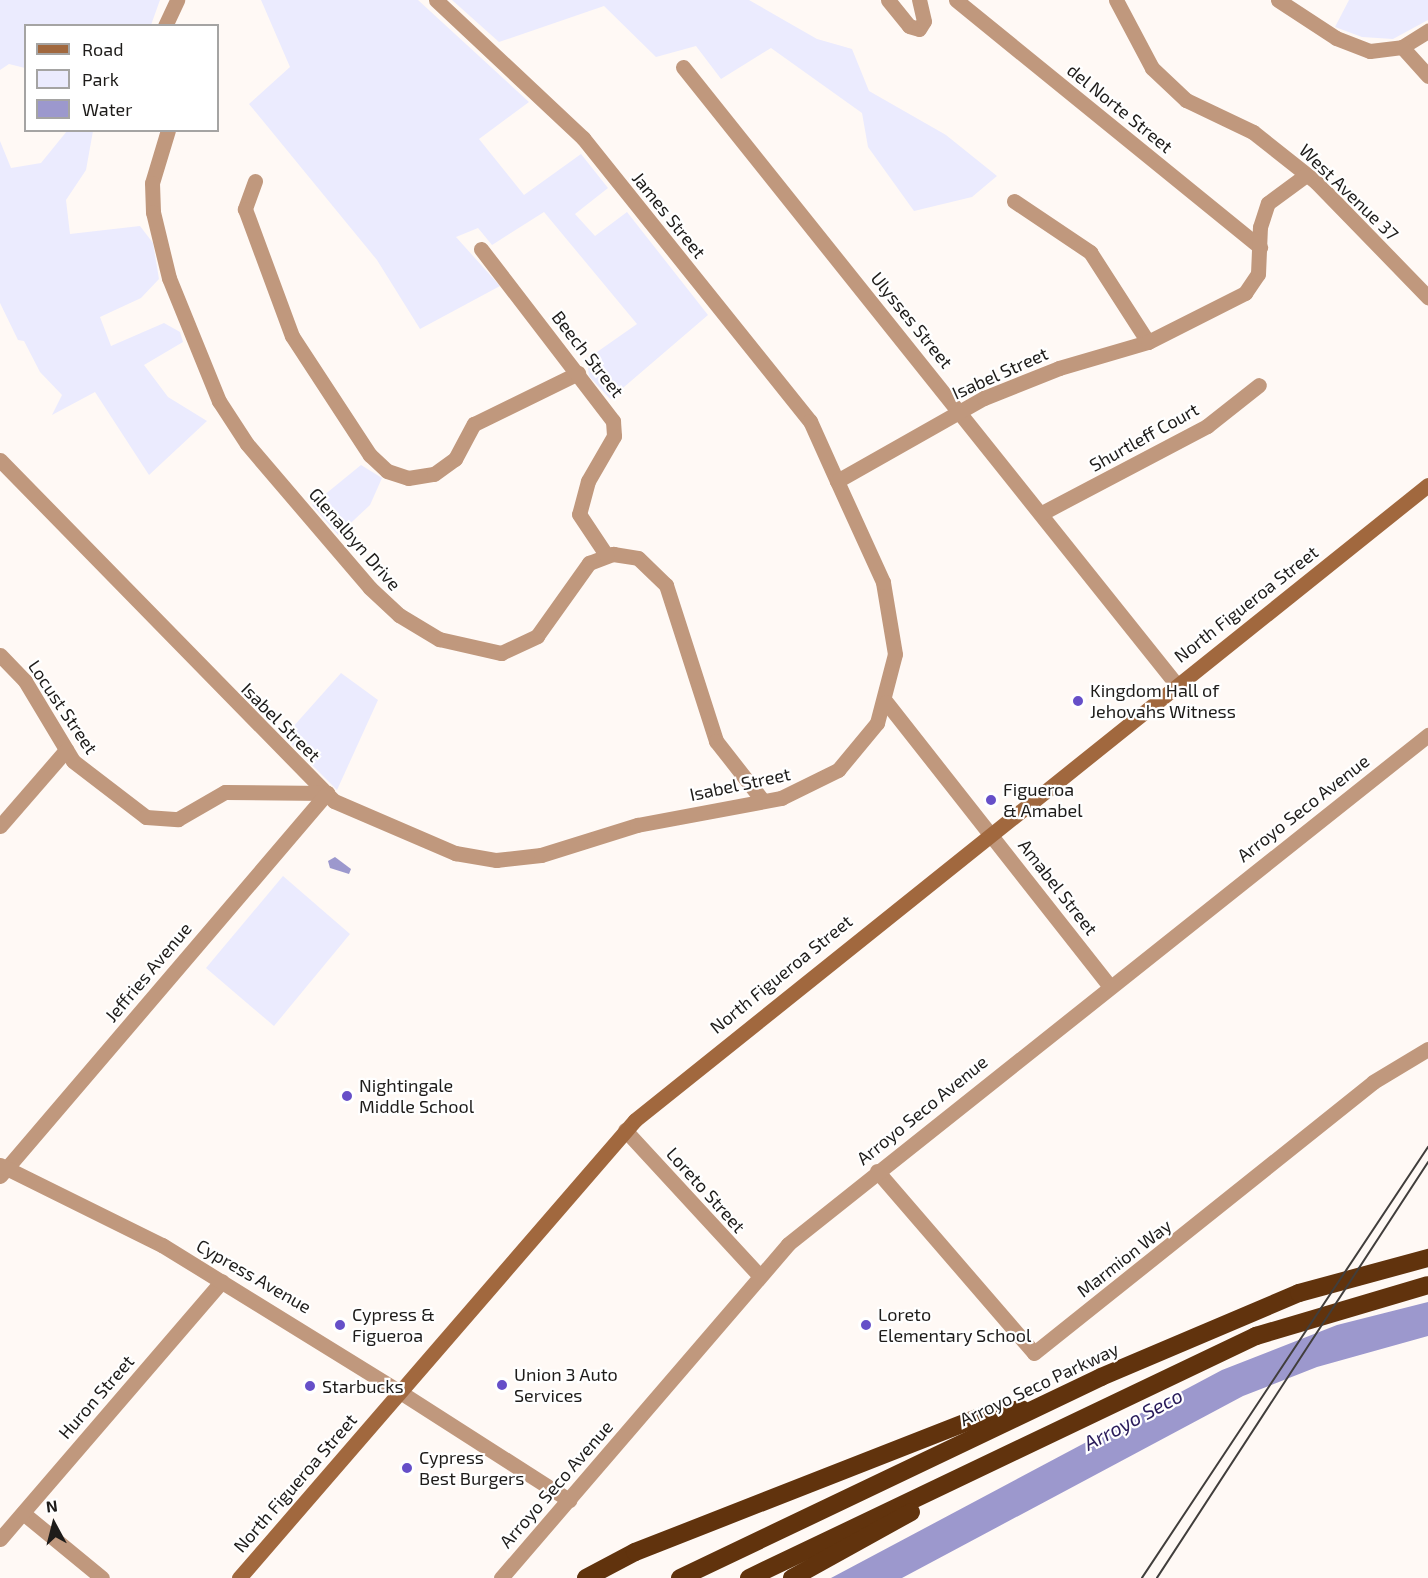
<!DOCTYPE html>
<html>
<head>
<meta charset="utf-8">
<style>
  body { margin:0 }
  #map { position:relative; width:1428px; height:1578px; overflow:hidden; background:#fff9f5; font-family:"Exo 2",sans-serif }
  div>[style] { position:absolute }
  .green>* { inset:0; background:#ebebfe }
  .water>* { inset:0; background:#9c98cd }
  .minor>* { height:15px; margin:-7.5px; padding:0 7.5px; transform-origin:7.5px; border-radius:7.5px; background:#c0987d }
  .tertiary>* { height:15px; margin:-7.5px; padding:0 7.5px; transform-origin:7.5px; border-radius:7.5px; background:#c0987d }
  .secondary>* { height:15px; margin:-7.5px; padding:0 7.5px; transform-origin:7.5px; border-radius:7.5px; background:#a1683e }
  .motorway>* { height:18px; margin:-9px; padding:0 9px; transform-origin:9px; border-radius:9px; background:#61330d }
  .tram>* { height:1.5px; margin:-0.75px; padding:0 0.75px; transform-origin:0.75px; border-radius:0.75px; background:#413e3c }
  .dots>* { width:16px; height:16px; translate:-50% -50%; box-sizing:border-box; border:3px solid #fff; border-radius:50% }
  span { translate:-50% -50%; white-space:nowrap; text-align:center; line-height:1.15; -webkit-text-stroke:4.5px #fff; paint-order:stroke }
  .street-label { font-size:18px; color:#1e1c1a }
  .poi-label { font-size:18px; color:#1e1c1a }
  .left { translate:0 -50%; text-align:left }
  .water-label { font-size:20px; color:#291b5a; font-style:italic }
  .legend { position:absolute; left:24px; top:24px; width:195px; height:108px; box-sizing:border-box; background:#fff; border:2px solid #a5a4a3; margin:0; padding:8px 10px; list-style:none; font-size:18px; color:#1e1c1a }
  .legend li { display:flex; align-items:center; gap:12px; height:30px }
  .legend b { width:30px; border:2px solid #a5a4a3 }
  .north { position:absolute; left:24px; top:1494px; width:60px; height:60px; -webkit-text-stroke:4px #fff; paint-order:stroke; rotate:353deg; font-size:16px; font-weight:700; line-height:24px; text-align:center; color:#1e1c1a }
  .north::after { content:''; display:block; margin:auto; width:21px; height:27px; background:#1e1c1a; clip-path:polygon(50% 0,100% 100%,50% 72%,0 100%) }
</style>
</head>
<body>
<div id="map">
  <div class="green">
    <div style="clip-path:polygon(0 0,160px 0,151px 25px,26px 26px,25px 68px,9px 64px,0 70px)"></div>
    <div style="clip-path:polygon(261px 0,418px 0,529px 102px,479px 139px,524px 195px,581px 154px,608px 188px,575px 214px,595px 236px,627px 212px,708px 315px,610px 399px,589px 376px,587px 359px,637px 324px,544px 212px,492px 245px,478px 228px,456px 237px,500px 286px,420px 329px,377px 260px,249px 104px,290px 67px)"></div>
    <div style="clip-path:polygon(452px 0,749px 0,817px 39px,852px 49px,869px 91px,946px 135px,997px 176px,972px 197px,914px 211px,868px 147px,862px 113px,771px 48px,721px 79px,696px 46px,656px 57px,604px 6px,499px 42px)"></div>
    <div style="clip-path:polygon(1349px 0,1428px 0,1428px 20px,1393px 39px,1362px 37px,1335px 27px)"></div>
    <div style="clip-path:polygon(67px 131px,93px 131px,86px 170px,66px 200px,70px 234px,140px 226px,153px 243px,159px 279px,141px 298px,100px 317px,111px 346px,164px 323px,180px 332px,183px 342px,144px 365px,168px 397px,207px 421px,149px 475px,95px 392px,52px 415px,62px 395px,40px 372px,24px 341px,18px 340px,0 303px,0 141px,11px 168px,41px 163px)"></div>
    <div style="clip-path:polygon(361px 465px,382px 478px,370px 505px,338px 535px,312px 505px)"></div>
    <div style="clip-path:polygon(341px 673px,378px 700px,337px 790px,284px 737px)"></div>
    <div style="clip-path:polygon(283px 876px,350px 934px,274px 1026px,206px 968px)"></div>
  </div>
  <div class="water">
    <div style="clip-path:polygon(335px 857px,351px 869px,349px 874px,330px 868px,328px 861px)"></div>
    <div style="clip-path:polygon(1428px 1302px,1428px 1336px,1317px 1367px,1243px 1396px,902px 1578px,831px 1578px,1222px 1370px,1337px 1325px)"></div>
  </div>
  <div class="minor">
    <div style="left:436px;top:0;width:202px;rotate:43.2deg"></div>
    <div style="left:583px;top:138px;width:363px;rotate:51.3deg"></div>
    <div style="left:810px;top:421px;width:66px;rotate:65.8deg"></div>
    <div style="left:888px;top:0;width:33px;rotate:51deg"></div>
    <div style="left:909px;top:26px;width:10px;rotate:17deg"></div>
    <div style="left:919px;top:29px;width:9px;rotate:-58deg"></div>
    <div style="left:924px;top:21px;width:22px;rotate:-103deg"></div>
    <div style="left:956px;top:0;width:392px;rotate:39.1deg"></div>
    <div style="left:1116px;top:0;width:77px;rotate:62.1deg"></div>
    <div style="left:1152px;top:68px;width:47px;rotate:43.3deg"></div>
    <div style="left:1186px;top:100px;width:74px;rotate:25.5deg"></div>
    <div style="left:1253px;top:132px;width:80px;rotate:38.4deg"></div>
    <div style="left:1316px;top:182px;width:161px;rotate:45.8deg"></div>
    <div style="left:1278px;top:0;width:69px;rotate:33.2deg"></div>
    <div style="left:1336px;top:38px;width:36px;rotate:21deg"></div>
    <div style="left:1370px;top:51px;width:32px;rotate:-7deg"></div>
    <div style="left:1402px;top:47px;width:31px;rotate:-32deg"></div>
    <div style="left:165px;top:26px;width:29px;rotate:-65deg"></div>
    <div style="left:1402px;top:47px;width:39px;rotate:48deg"></div>
    <div style="left:683px;top:67px;width:790px;rotate:51.37deg"></div>
    <div style="left:168px;top:130px;width:55px;rotate:106.8deg"></div>
    <div style="left:152px;top:183px;width:29px;rotate:88deg"></div>
    <div style="left:153px;top:212px;width:68px;rotate:76.4deg"></div>
    <div style="left:169px;top:278px;width:133px;rotate:67.9deg"></div>
    <div style="left:219px;top:401px;width:51px;rotate:56.9deg"></div>
    <div style="left:247px;top:444px;width:189px;rotate:49.5deg"></div>
    <div style="left:370px;top:588px;width:40px;rotate:43deg"></div>
    <div style="left:399px;top:615px;width:47px;rotate:31deg"></div>
    <div style="left:439px;top:639px;width:64px;rotate:12.7deg"></div>
    <div style="left:501px;top:653px;width:40px;rotate:-25deg"></div>
    <div style="left:537px;top:636px;width:90px;rotate:-54.5deg"></div>
    <div style="left:589px;top:563px;width:26px;rotate:-21deg"></div>
    <div style="left:613px;top:554px;width:25px;rotate:9deg"></div>
    <div style="left:638px;top:558px;width:39px;rotate:44deg"></div>
    <div style="left:666px;top:585px;width:164px;rotate:72.2deg"></div>
    <div style="left:716px;top:741px;width:76px;rotate:51.9deg"></div>
    <div style="left:255px;top:181px;width:30px;rotate:110deg"></div>
    <div style="left:245px;top:209px;width:135px;rotate:69.7deg"></div>
    <div style="left:292px;top:336px;width:142px;rotate:56.8deg"></div>
    <div style="left:370px;top:455px;width:23px;rotate:43deg"></div>
    <div style="left:387px;top:471px;width:22px;rotate:18deg"></div>
    <div style="left:408px;top:478px;width:26px;rotate:-9deg"></div>
    <div style="left:434px;top:474px;width:26px;rotate:-36deg"></div>
    <div style="left:455px;top:459px;width:40px;rotate:-62deg"></div>
    <div style="left:474px;top:424px;width:116px;rotate:-26.1deg"></div>
    <div style="left:1014px;top:201px;width:92px;rotate:33.9deg"></div>
    <div style="left:1090px;top:252px;width:107px;rotate:57.2deg"></div>
    <div style="left:481px;top:249px;width:217px;rotate:52.5deg"></div>
    <div style="left:613px;top:421px;width:15px;rotate:86deg"></div>
    <div style="left:614px;top:436px;width:52px;rotate:120deg"></div>
    <div style="left:588px;top:481px;width:34px;rotate:105deg"></div>
    <div style="left:579px;top:514px;width:50px;rotate:56.3deg"></div>
    <div style="left:0;top:460px;width:477px;rotate:45.6deg"></div>
    <div style="left:334px;top:801px;width:132px;rotate:23.3deg"></div>
    <div style="left:455px;top:853px;width:42px;rotate:9.7deg"></div>
    <div style="left:496px;top:860px;width:45px;rotate:-6.3deg"></div>
    <div style="left:541px;top:855px;width:101px;rotate:-17.4deg"></div>
    <div style="left:637px;top:825px;width:147px;rotate:-10.6deg"></div>
    <div style="left:781px;top:798px;width:64px;rotate:-26.2deg"></div>
    <div style="left:838px;top:770px;width:61px;rotate:-50.3deg"></div>
    <div style="left:877px;top:723px;width:71px;rotate:-75.4deg"></div>
    <div style="left:895px;top:654px;width:73px;rotate:-99.5deg"></div>
    <div style="left:883px;top:582px;width:111px;rotate:-114.5deg"></div>
    <div style="left:837px;top:481px;width:169px;rotate:-29.5deg"></div>
    <div style="left:984px;top:398px;width:81px;rotate:-21.8deg"></div>
    <div style="left:1059px;top:368px;width:93px;rotate:-16.3deg"></div>
    <div style="left:1148px;top:342px;width:109px;rotate:-26.8deg"></div>
    <div style="left:1245px;top:293px;width:23px;rotate:-56deg"></div>
    <div style="left:1258px;top:274px;width:47px;rotate:-87.6deg"></div>
    <div style="left:1260px;top:227px;width:25px;rotate:-72deg"></div>
    <div style="left:1268px;top:203px;width:47px;rotate:-36.4deg"></div>
    <div style="left:1042px;top:513px;width:187px;rotate:-27.8deg"></div>
    <div style="left:1207px;top:426px;width:66px;rotate:-38.3deg"></div>
    <div style="left:0;top:655px;width:36px;rotate:46deg"></div>
    <div style="left:25px;top:681px;width:93px;rotate:59deg"></div>
    <div style="left:73px;top:761px;width:92px;rotate:37.5deg"></div>
    <div style="left:146px;top:817px;width:32px;rotate:4deg"></div>
    <div style="left:178px;top:819px;width:54px;rotate:-29.9deg"></div>
    <div style="left:225px;top:792px;width:102px;rotate:0.6deg"></div>
    <div style="left:886px;top:702px;width:360px;rotate:51.8deg"></div>
    <div style="left:0;top:826px;width:101px;rotate:-49deg"></div>
    <div style="left:625px;top:1130px;width:197px;rotate:47.3deg"></div>
    <div style="left:877px;top:1171px;width:240px;rotate:49.2deg"></div>
    <div style="left:1034px;top:1353px;width:434px;rotate:-38.6deg"></div>
    <div style="left:1373px;top:1082px;width:64px;rotate:-31deg"></div>
    <div style="left:0;top:1176px;width:504px;rotate:-49.51deg"></div>
    <div style="left:400px;top:1392px;width:201px;rotate:32.6deg"></div>
    <div style="left:23px;top:1513px;width:102px;rotate:39.4deg"></div>
    <div style="left:0;top:1539px;width:340px;rotate:-49.3deg"></div>
    <div style="left:501px;top:1578px;width:440px;rotate:-49.3deg"></div>
    <div style="left:788px;top:1244px;width:818px;rotate:-38.5deg"></div>
  </div>
  <div class="tertiary">
    <div style="left:0;top:1165px;width:181px;rotate:26.3deg"></div>
    <div style="left:162px;top:1245px;width:280px;rotate:31.7deg"></div>
  </div>
  <div class="secondary">
    <div style="left:239px;top:1578px;width:605px;rotate:-49.15deg"></div>
    <div style="left:635px;top:1120px;width:1016px;rotate:-38.69deg"></div>
  </div>
  <div class="motorway">
    <div style="left:586px;top:1578px;width:55px;rotate:-28deg"></div>
    <div style="left:635px;top:1552px;width:378px;rotate:-21.4deg"></div>
    <div style="left:987px;top:1414px;width:35px;rotate:-8deg"></div>
    <div style="left:680px;top:1578px;width:467px;rotate:-25.5deg"></div>
    <div style="left:1101px;top:1377px;width:215px;rotate:-23deg"></div>
    <div style="left:1299px;top:1293px;width:134px;rotate:-15.2deg"></div>
    <div style="left:749px;top:1578px;width:562px;rotate:-25.52deg"></div>
    <div style="left:1256px;top:1336px;width:179px;rotate:-16.5deg"></div>
    <div style="left:792px;top:1578px;width:136px;rotate:-29deg"></div>
  </div>
  <div class="tram">
    <div style="left:1142px;top:1578px;width:517px;rotate:-56.43deg"></div>
    <div style="left:1157px;top:1578px;width:496px;rotate:-56.9deg"></div>
  </div>
  <div class="dots">
    <div style="left:1078px;top:701px;background:#664fc8"></div>
    <div style="left:991px;top:800px;background:#664fc8"></div>
    <div style="left:347px;top:1096px;background:#664fc8"></div>
    <div style="left:340px;top:1325px;background:#664fc8"></div>
    <div style="left:866px;top:1325px;background:#664fc8"></div>
    <div style="left:502px;top:1385px;background:#664fc8"></div>
    <div style="left:310px;top:1386px;background:#664fc8"></div>
    <div style="left:407px;top:1468px;background:#664fc8"></div>
  </div>
  <div class="street-label">
    <span style="left:1120px;top:108px;rotate:39deg">del Norte Street</span>
    <span style="left:1349px;top:192px;rotate:44deg">West Avenue 37</span>
    <span style="left:669px;top:215px;rotate:51deg">James Street</span>
    <span style="left:912px;top:320px;rotate:51deg">Ulysses Street</span>
    <span style="left:588px;top:354px;rotate:52deg">Beech Street</span>
    <span style="left:1000px;top:373px;rotate:-24deg">Isabel Street</span>
    <span style="left:1144px;top:437px;rotate:-29deg">Shurtleff Court</span>
    <span style="left:355px;top:539px;rotate:49deg">Glenalbyn Drive</span>
    <span style="left:1246px;top:604px;rotate:-38deg">North Figueroa Street</span>
    <span style="left:63px;top:707px;rotate:56deg">Locust Street</span>
    <span style="left:281px;top:722px;rotate:45deg">Isabel Street</span>
    <span style="left:740px;top:784px;rotate:-12deg">Isabel Street</span>
    <span style="left:1303px;top:808px;rotate:-38deg">Arroyo Seco Avenue</span>
    <span style="left:1058px;top:887px;rotate:52deg">Amabel Street</span>
    <span style="left:148px;top:972px;rotate:-50deg">Jeffries Avenue</span>
    <span style="left:781px;top:974px;rotate:-39deg">North Figueroa Street</span>
    <span style="left:922px;top:1110px;rotate:-39deg">Arroyo Seco Avenue</span>
    <span style="left:706px;top:1190px;rotate:48deg">Loreto Street</span>
    <span style="left:1124px;top:1258px;rotate:-38deg">Marmion Way</span>
    <span style="left:254px;top:1276px;rotate:30deg">Cypress Avenue</span>
    <span style="left:1039px;top:1384px;rotate:-25deg">Arroyo Seco Parkway</span>
    <span style="left:96px;top:1397px;rotate:-49deg">Huron Street</span>
    <span style="left:295px;top:1483px;rotate:-49deg">North Figueroa Street</span>
    <span style="left:556px;top:1484px;rotate:-49deg">Arroyo Seco Avenue</span>
  </div>
  <div class="poi-label">
    <span class="left" style="left:1090px;top:701px">Kingdom Hall of<br>Jehovahs Witness</span>
    <span class="left" style="left:1003px;top:800px">Figueroa<br>&amp; Amabel</span>
    <span class="left" style="left:359px;top:1096px">Nightingale<br>Middle School</span>
    <span class="left" style="left:352px;top:1325px">Cypress &amp;<br>Figueroa</span>
    <span class="left" style="left:878px;top:1325px">Loreto<br>Elementary School</span>
    <span class="left" style="left:514px;top:1385px">Union 3 Auto<br>Services</span>
    <span class="left" style="left:322px;top:1386px">Starbucks</span>
    <span class="left" style="left:419px;top:1468px">Cypress<br>Best Burgers</span>
  </div>
  <div class="water-label">
    <span style="left:1133px;top:1419px;rotate:-28deg">Arroyo Seco</span>
  </div>
  <ul class="legend">
  <li><b style="height:8px;background:#a1683e"></b>Road</li>
  <li><b style="height:16px;background:#ebebfe"></b>Park</li>
  <li><b style="height:16px;background:#9c98cd"></b>Water</li>
  </ul>
  <div class="north">N</div>
</div>
</body>
</html>
